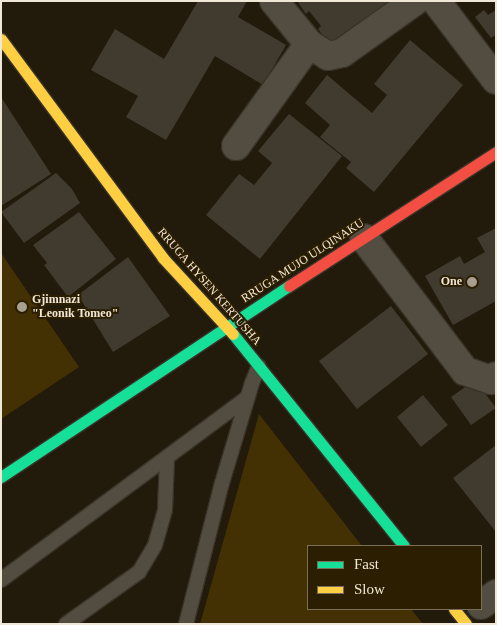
<!DOCTYPE html>
<html>
<head>
<meta charset="utf-8">
<style>
  body { margin:0 }
  #map { position:relative; width:497px; height:625px; overflow:hidden; background:#221a0b; font-family:"Times New Roman",serif }
  div>[style] { position:absolute }
  .green>* { inset:0; background:#433003 }
  .building>* { inset:0; background:#413a2e }
  .roads { filter:drop-shadow(1px 0 #393329) drop-shadow(-1px 0 #393329) drop-shadow(0 1px #393329) drop-shadow(0 -1px #393329) }
  .lane>* { height:14px; margin:-7px; padding:0 7px; transform-origin:7px; border-radius:7px; background:#534d41 }
  .street>* { height:28px; margin:-14px; padding:0 14px; transform-origin:14px; border-radius:14px; background:#534d41 }
  .fast>* { height:11px; margin:-5.5px; padding:0 5.5px; transform-origin:5.5px; border-radius:5.5px; background:#16e098 }
  .slow>* { height:11px; margin:-5.5px; padding:0 5.5px; transform-origin:5.5px; border-radius:5.5px; background:#ffcf43 }
  .jam>* { height:11px; margin:-5.5px; padding:0 5.5px; transform-origin:5.5px; border-radius:5.5px; background:#f24e42 }
  .dots>* { width:14px; height:14px; translate:-50% -50%; box-sizing:border-box; border:2px solid #2c1e01; border-radius:50% }
  span { translate:-50% -50%; white-space:nowrap; text-align:center; line-height:1.15; -webkit-text-stroke:4px #2c1e01; paint-order:stroke }
  .street-label { font-size:12px; color:#f0e7d6 }
  .poi-label { font-size:12px; color:#f0e7d6; font-weight:700 }
  .right { translate:-100% -50%; text-align:right }
  .left { translate:0 -50%; text-align:left }
  .frame { position:absolute; inset:0; border:2px solid #f0e7d6; pointer-events:none }
  .legend { position:absolute; left:307px; top:545px; width:175px; height:65px; box-sizing:border-box; background:#2c1e01; border:1px solid #7a6e56; margin:0; padding:6px 9px; list-style:none; font-size:15px; color:#f0e7d6 }
  .legend li { display:flex; align-items:center; gap:10px; height:25px }
  .legend b { width:25px; border:1px solid #7a6e56 }
</style>
</head>
<body>
<div id="map">
  <div class="green">
    <div style="clip-path:polygon(1px 253px,79px 367px,1px 419px)"></div>
    <div style="clip-path:polygon(259px 414px,362px 546px,308px 546px,308px 609px,411px 609px,423px 624px,200px 624px)"></div>
  </div>
  <div class="building">
    <div style="clip-path:polygon(198px 1px,247px 1px,238px 17px,286px 45px,263px 85px,215px 56px,166px 140px,126px 117px,138px 96px,91px 70px,115px 29px,164px 59px)"></div>
    <div style="clip-path:polygon(297px 1px,392px 1px,332px 47px,318px 29px,321px 26px,309px 11px,306px 14px)"></div>
    <div style="clip-path:polygon(484px 10px,488px 15px,496px 10px,496px 35px,491px 38px,475px 17px)"></div>
    <div style="clip-path:polygon(410px 40px,463px 85px,374px 192px,346px 168px,351px 162px,320px 137px,330px 125px,305px 103px,327px 75px,372px 113px,387px 95px,374px 84px)"></div>
    <div style="clip-path:polygon(1px 97px,51px 174px,1px 206px)"></div>
    <div style="clip-path:polygon(289px 114px,342px 156px,260px 259px,206px 215px,239px 174px,254px 185px,272px 163px,258px 151px)"></div>
    <div style="clip-path:polygon(56px 173px,72px 189px,80px 203px,24px 243px,1px 212px)"></div>
    <div style="clip-path:polygon(79px 212px,116px 259px,68px 297px,44px 265px,47px 263px,33px 245px)"></div>
    <div style="clip-path:polygon(496px 228px,496px 301px,453px 325px,425px 276px,460px 256px,464px 264px,485px 252px,477px 238px)"></div>
    <div style="clip-path:polygon(128px 257px,170px 316px,113px 352px,78px 295px)"></div>
    <div style="clip-path:polygon(391px 306px,428px 354px,357px 409px,319px 361px)"></div>
    <div style="clip-path:polygon(475px 380px,496px 408px,471px 425px,451px 397px)"></div>
    <div style="clip-path:polygon(423px 395px,448px 425px,421px 447px,397px 417px)"></div>
    <div style="clip-path:polygon(496px 445px,496px 532px,453px 478px)"></div>
  </div>
  <div class="roads">
    <div class="lane">
      <div style="left:1px;top:580px;width:306px;rotate:-36.5deg"></div>
      <div style="left:66px;top:624px;width:90px;rotate:-35.5deg"></div>
      <div style="left:139px;top:572px;width:31px;rotate:-59deg"></div>
      <div style="left:155px;top:545px;width:36px;rotate:-74deg"></div>
      <div style="left:165px;top:510px;width:52px;rotate:-87.8deg"></div>
      <div style="left:186px;top:624px;width:146px;rotate:-75.7deg"></div>
      <div style="left:222px;top:483px;width:104px;rotate:-73.3deg"></div>
      <div style="left:252px;top:383px;width:18px;rotate:-68deg"></div>
    </div>
    <div class="street">
      <div style="left:274px;top:1px;width:55px;rotate:50.9deg"></div>
      <div style="left:309px;top:44px;width:22px;rotate:32deg"></div>
      <div style="left:328px;top:56px;width:14px;rotate:-12deg"></div>
      <div style="left:342px;top:53px;width:90px;rotate:-35.5deg"></div>
      <div style="left:436px;top:1px;width:99px;rotate:52.8deg"></div>
      <div style="left:236px;top:146px;width:125px;rotate:-54.4deg"></div>
      <div style="left:364px;top:238px;width:167px;rotate:52.8deg"></div>
      <div style="left:465px;top:371px;width:28px;rotate:19deg"></div>
      <div style="left:491px;top:380px;width:6px;rotate:-39deg"></div>
      <div style="left:481px;top:605px;width:19px;rotate:-36deg"></div>
    </div>
    <div class="fast">
      <div style="left:233px;top:334px;width:272px;rotate:51.1deg"></div>
      <div style="left:1px;top:477px;width:346px;rotate:-33.6deg"></div>
    </div>
    <div class="slow">
      <div style="left:1px;top:39px;width:272px;rotate:53.5deg"></div>
      <div style="left:163px;top:258px;width:103px;rotate:47.4deg"></div>
      <div style="left:454px;top:609px;width:19px;rotate:51deg"></div>
    </div>
    <div class="jam">
      <div style="left:289px;top:286px;width:247px;rotate:-32.9deg"></div>
    </div>
  </div>
  <div class="dots">
    <div style="left:472px;top:282px;background:#a89f8f"></div>
    <div style="left:22px;top:307px;background:#a89f8f"></div>
  </div>
  <div class="street-label">
    <span style="left:303px;top:261px;rotate:-33deg">RRUGA MUJO ULQINAKU</span>
    <span style="left:209px;top:287px;rotate:49deg">RRUGA HYSEN KERTUSHA</span>
  </div>
  <div class="poi-label">
    <span class="right" style="left:462px;top:282px">One</span>
    <span class="left" style="left:32px;top:307px">Gjimnazi<br>"Leonik Tomeo"</span>
  </div>
  <div class="frame"></div>
  <ul class="legend">
  <li><b style="height:6px;background:#16e098"></b>Fast</li>
  <li><b style="height:6px;background:#ffcf43"></b>Slow</li>
  </ul>
</div>
</body>
</html>
